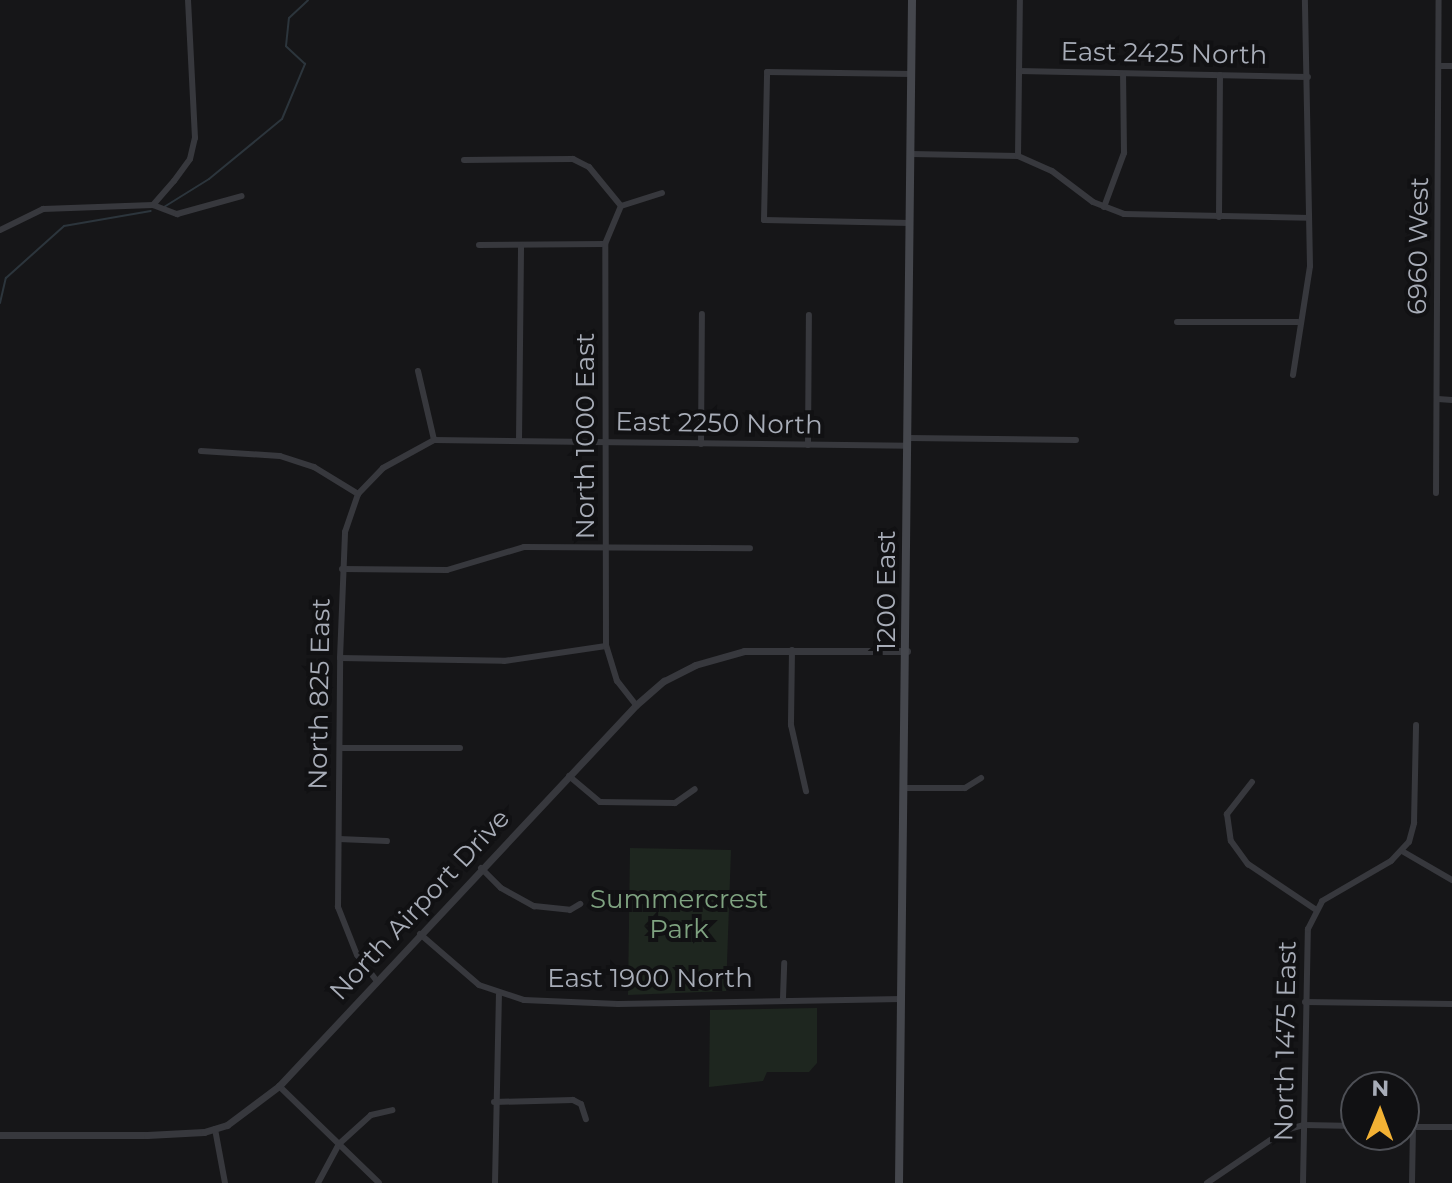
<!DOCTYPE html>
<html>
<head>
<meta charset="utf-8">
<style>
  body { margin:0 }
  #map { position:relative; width:1452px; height:1183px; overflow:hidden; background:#161618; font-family:Montserrat,sans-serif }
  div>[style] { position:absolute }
  .green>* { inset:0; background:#1e261f }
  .stream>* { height:2px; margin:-1px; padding:0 1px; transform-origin:1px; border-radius:1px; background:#2c353c }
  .minor>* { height:6px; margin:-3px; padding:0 3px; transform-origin:3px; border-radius:3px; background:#37383d }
  .tertiary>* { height:7px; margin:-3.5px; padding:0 3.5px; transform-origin:3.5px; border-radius:3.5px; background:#37383d }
  .secondary>* { height:8px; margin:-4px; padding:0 4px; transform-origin:4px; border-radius:4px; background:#45474d }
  span { translate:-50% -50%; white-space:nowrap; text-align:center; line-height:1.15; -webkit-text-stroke:8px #111113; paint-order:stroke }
  .street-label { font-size:26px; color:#a8adb8 }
  .park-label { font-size:26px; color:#7fa381 }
  .north { position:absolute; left:1340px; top:1071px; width:80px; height:80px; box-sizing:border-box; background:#111113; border:2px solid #4d4f55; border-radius:50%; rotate:1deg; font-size:22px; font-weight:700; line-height:32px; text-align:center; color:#a8adb8 }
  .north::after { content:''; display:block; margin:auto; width:28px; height:36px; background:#f2b134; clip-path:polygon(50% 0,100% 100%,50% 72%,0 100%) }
</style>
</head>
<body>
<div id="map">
  <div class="green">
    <div style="clip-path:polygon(630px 848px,731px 850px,726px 991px,628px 995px)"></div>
    <div style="clip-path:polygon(817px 1008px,817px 1063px,809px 1072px,767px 1072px,763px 1081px,709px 1087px,710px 1010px)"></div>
  </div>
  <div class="stream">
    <div style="left:164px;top:207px;width:53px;rotate:-31.9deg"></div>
    <div style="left:209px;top:179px;width:94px;rotate:-39.4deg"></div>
    <div style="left:282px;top:119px;width:60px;rotate:-67.3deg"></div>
    <div style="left:305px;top:64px;width:26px;rotate:-137deg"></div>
    <div style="left:286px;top:46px;width:28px;rotate:-84deg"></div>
    <div style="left:289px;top:18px;width:26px;rotate:-43deg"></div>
    <div style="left:0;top:303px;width:26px;rotate:-77deg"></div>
    <div style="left:6px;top:278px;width:78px;rotate:-41.9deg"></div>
    <div style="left:64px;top:226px;width:88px;rotate:-9.8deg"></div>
  </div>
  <div class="minor">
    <div style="left:1439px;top:66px;width:13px"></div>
    <div style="left:1019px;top:71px;width:289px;rotate:1.2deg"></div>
    <div style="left:911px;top:154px;width:107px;rotate:1.1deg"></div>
    <div style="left:1018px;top:156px;width:37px;rotate:24deg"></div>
    <div style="left:1052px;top:171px;width:51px;rotate:37.1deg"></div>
    <div style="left:1093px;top:202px;width:33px;rotate:21deg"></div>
    <div style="left:1124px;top:214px;width:185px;rotate:1.2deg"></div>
    <div style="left:1018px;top:156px;width:156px;rotate:-89.3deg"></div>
    <div style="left:464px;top:160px;width:109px;rotate:-0.5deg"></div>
    <div style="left:573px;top:159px;width:18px;rotate:27deg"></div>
    <div style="left:589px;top:167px;width:50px;rotate:50.6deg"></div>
    <div style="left:153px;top:205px;width:26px;rotate:21deg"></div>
    <div style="left:177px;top:214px;width:67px;rotate:-15.5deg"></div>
    <div style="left:1104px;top:207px;width:58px;rotate:-69.7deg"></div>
    <div style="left:1124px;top:153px;width:78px;rotate:-90.7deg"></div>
    <div style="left:1219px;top:217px;width:142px;rotate:-89.6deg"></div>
    <div style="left:910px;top:223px;width:146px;rotate:-178.8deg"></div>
    <div style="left:764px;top:220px;width:148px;rotate:-88.8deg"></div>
    <div style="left:767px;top:72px;width:145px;rotate:0.8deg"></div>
    <div style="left:0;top:230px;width:48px;rotate:-26deg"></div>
    <div style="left:43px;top:209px;width:110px;rotate:-2.1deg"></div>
    <div style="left:153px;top:205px;width:32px;rotate:-49deg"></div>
    <div style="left:174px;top:181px;width:27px;rotate:-54deg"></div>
    <div style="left:190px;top:159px;width:22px;rotate:-77deg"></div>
    <div style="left:195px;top:138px;width:138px;rotate:-92.9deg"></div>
    <div style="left:479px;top:245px;width:126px;rotate:-0.5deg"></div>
    <div style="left:1177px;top:322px;width:121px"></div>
    <div style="left:418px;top:371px;width:71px;rotate:76.9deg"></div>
    <div style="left:1293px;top:375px;width:110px;rotate:-81.1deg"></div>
    <div style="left:1310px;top:266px;width:266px;rotate:-91.1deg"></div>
    <div style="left:1438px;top:399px;width:14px;rotate:4deg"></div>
    <div style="left:908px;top:438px;width:168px;rotate:0.7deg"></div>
    <div style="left:519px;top:441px;width:195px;rotate:-89.4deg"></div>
    <div style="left:701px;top:444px;width:130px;rotate:-89.6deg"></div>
    <div style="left:808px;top:445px;width:130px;rotate:-89.6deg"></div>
    <div style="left:201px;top:451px;width:79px;rotate:3.6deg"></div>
    <div style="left:280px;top:456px;width:36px;rotate:18deg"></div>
    <div style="left:314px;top:467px;width:52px;rotate:31.5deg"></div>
    <div style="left:1436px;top:493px;width:493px;rotate:-89.7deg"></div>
    <div style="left:342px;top:569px;width:105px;rotate:0.5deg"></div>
    <div style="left:447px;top:570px;width:80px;rotate:-16.6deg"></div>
    <div style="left:524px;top:547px;width:226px;rotate:0.3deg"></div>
    <div style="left:792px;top:650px;width:75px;rotate:90.8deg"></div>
    <div style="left:791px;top:725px;width:68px;rotate:77.2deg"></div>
    <div style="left:340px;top:658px;width:164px;rotate:1deg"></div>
    <div style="left:504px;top:661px;width:103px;rotate:-8.4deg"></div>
    <div style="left:636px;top:705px;width:31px;rotate:-128deg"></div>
    <div style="left:617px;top:681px;width:37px;rotate:-107deg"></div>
    <div style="left:606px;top:646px;width:402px;rotate:-90.1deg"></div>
    <div style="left:605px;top:244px;width:41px;rotate:-67.2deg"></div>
    <div style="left:621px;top:206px;width:43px;rotate:-17.6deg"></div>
    <div style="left:341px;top:748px;width:119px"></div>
    <div style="left:569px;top:776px;width:40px;rotate:40deg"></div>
    <div style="left:600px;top:802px;width:75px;rotate:0.8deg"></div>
    <div style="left:675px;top:803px;width:24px;rotate:-35deg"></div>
    <div style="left:1252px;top:782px;width:41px;rotate:128deg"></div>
    <div style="left:1227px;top:814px;width:27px;rotate:82deg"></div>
    <div style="left:1231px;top:841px;width:29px;rotate:54deg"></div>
    <div style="left:1248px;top:864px;width:81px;rotate:33.9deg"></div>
    <div style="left:905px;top:788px;width:60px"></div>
    <div style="left:965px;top:788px;width:19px;rotate:-32deg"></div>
    <div style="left:339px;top:839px;width:48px;rotate:2.4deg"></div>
    <div style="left:1402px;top:851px;width:58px;rotate:30.1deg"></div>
    <div style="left:481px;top:868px;width:28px;rotate:45deg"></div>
    <div style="left:501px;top:888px;width:38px;rotate:29deg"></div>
    <div style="left:534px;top:906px;width:36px;rotate:6deg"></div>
    <div style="left:570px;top:910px;width:12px;rotate:-31deg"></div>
    <div style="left:420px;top:934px;width:78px;rotate:40.8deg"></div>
    <div style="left:479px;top:985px;width:47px;rotate:18.4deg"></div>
    <div style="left:524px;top:1000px;width:94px;rotate:2.4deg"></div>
    <div style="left:618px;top:1004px;width:284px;rotate:-1deg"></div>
    <div style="left:376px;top:980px;width:31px;rotate:-127deg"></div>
    <div style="left:357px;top:955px;width:52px;rotate:-111.6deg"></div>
    <div style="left:338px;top:907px;width:249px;rotate:-89.5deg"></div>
    <div style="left:340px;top:658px;width:126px;rotate:-87.7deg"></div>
    <div style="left:345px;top:532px;width:40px;rotate:-71.1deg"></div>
    <div style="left:358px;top:494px;width:36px;rotate:-46deg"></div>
    <div style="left:383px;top:468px;width:58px;rotate:-28.8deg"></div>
    <div style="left:434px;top:440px;width:474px;rotate:0.7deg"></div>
    <div style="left:783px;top:998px;width:35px;rotate:-88deg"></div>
    <div style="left:1305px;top:1002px;width:147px;rotate:0.8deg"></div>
    <div style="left:279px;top:1086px;width:139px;rotate:44.1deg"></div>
    <div style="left:494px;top:1102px;width:79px;rotate:-1.5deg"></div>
    <div style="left:573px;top:1100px;width:9px;rotate:27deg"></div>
    <div style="left:581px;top:1104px;width:16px;rotate:72deg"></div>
    <div style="left:1404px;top:1127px;width:48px"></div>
    <div style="left:215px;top:1129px;width:55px;rotate:79.5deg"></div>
    <div style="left:318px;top:1183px;width:44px;rotate:-61.7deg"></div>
    <div style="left:339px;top:1144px;width:43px;rotate:-42.2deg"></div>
    <div style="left:371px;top:1115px;width:22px;rotate:-13deg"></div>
    <div style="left:495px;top:1183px;width:188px;rotate:-88.8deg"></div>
    <div style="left:1207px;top:1183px;width:94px;rotate:-34.2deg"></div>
    <div style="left:1285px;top:1130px;width:20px;rotate:-15deg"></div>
    <div style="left:1304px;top:1125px;width:52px;rotate:1.1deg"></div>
    <div style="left:1303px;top:1183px;width:254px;rotate:-88.9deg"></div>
    <div style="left:1308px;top:929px;width:31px;rotate:-63deg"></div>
    <div style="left:1322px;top:901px;width:80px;rotate:-30.1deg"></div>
    <div style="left:1391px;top:861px;width:26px;rotate:-47deg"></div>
    <div style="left:1409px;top:842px;width:20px;rotate:-75deg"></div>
    <div style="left:1414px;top:823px;width:98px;rotate:-88.8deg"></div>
    <div style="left:1412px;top:1183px;width:56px;rotate:-89deg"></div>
  </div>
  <div class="tertiary">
    <div style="left:0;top:1135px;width:147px"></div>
    <div style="left:147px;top:1135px;width:57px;rotate:-3deg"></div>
    <div style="left:204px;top:1132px;width:24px;rotate:-17deg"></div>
    <div style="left:227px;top:1125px;width:65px;rotate:-36.9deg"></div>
    <div style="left:279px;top:1086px;width:522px;rotate:-46.86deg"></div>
    <div style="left:636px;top:705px;width:37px;rotate:-41deg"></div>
    <div style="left:664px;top:681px;width:35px;rotate:-27deg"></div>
    <div style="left:695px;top:665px;width:51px;rotate:-15.9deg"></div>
    <div style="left:744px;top:651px;width:163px"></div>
  </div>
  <div class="secondary">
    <div style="left:899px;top:1183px;width:1183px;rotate:-89.37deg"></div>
  </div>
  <div class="street-label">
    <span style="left:1164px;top:54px;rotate:1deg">East 2425 North</span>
    <span style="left:1419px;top:246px;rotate:-89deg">6960 West</span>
    <span style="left:719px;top:424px;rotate:1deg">East 2250 North</span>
    <span style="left:586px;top:436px;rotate:-90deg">North 1000 East</span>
    <span style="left:887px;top:591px;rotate:-90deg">1200 East</span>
    <span style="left:320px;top:694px;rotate:-89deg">North 825 East</span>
    <span style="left:420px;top:905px;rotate:-47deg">North Airport Drive</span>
    <span style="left:650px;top:979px">East 1900 North</span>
    <span style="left:1286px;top:1041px;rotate:-89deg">North 1475 East</span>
  </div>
  <div class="park-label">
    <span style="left:679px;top:915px">Summercrest<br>Park</span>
  </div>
  <div class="north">N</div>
</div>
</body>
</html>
